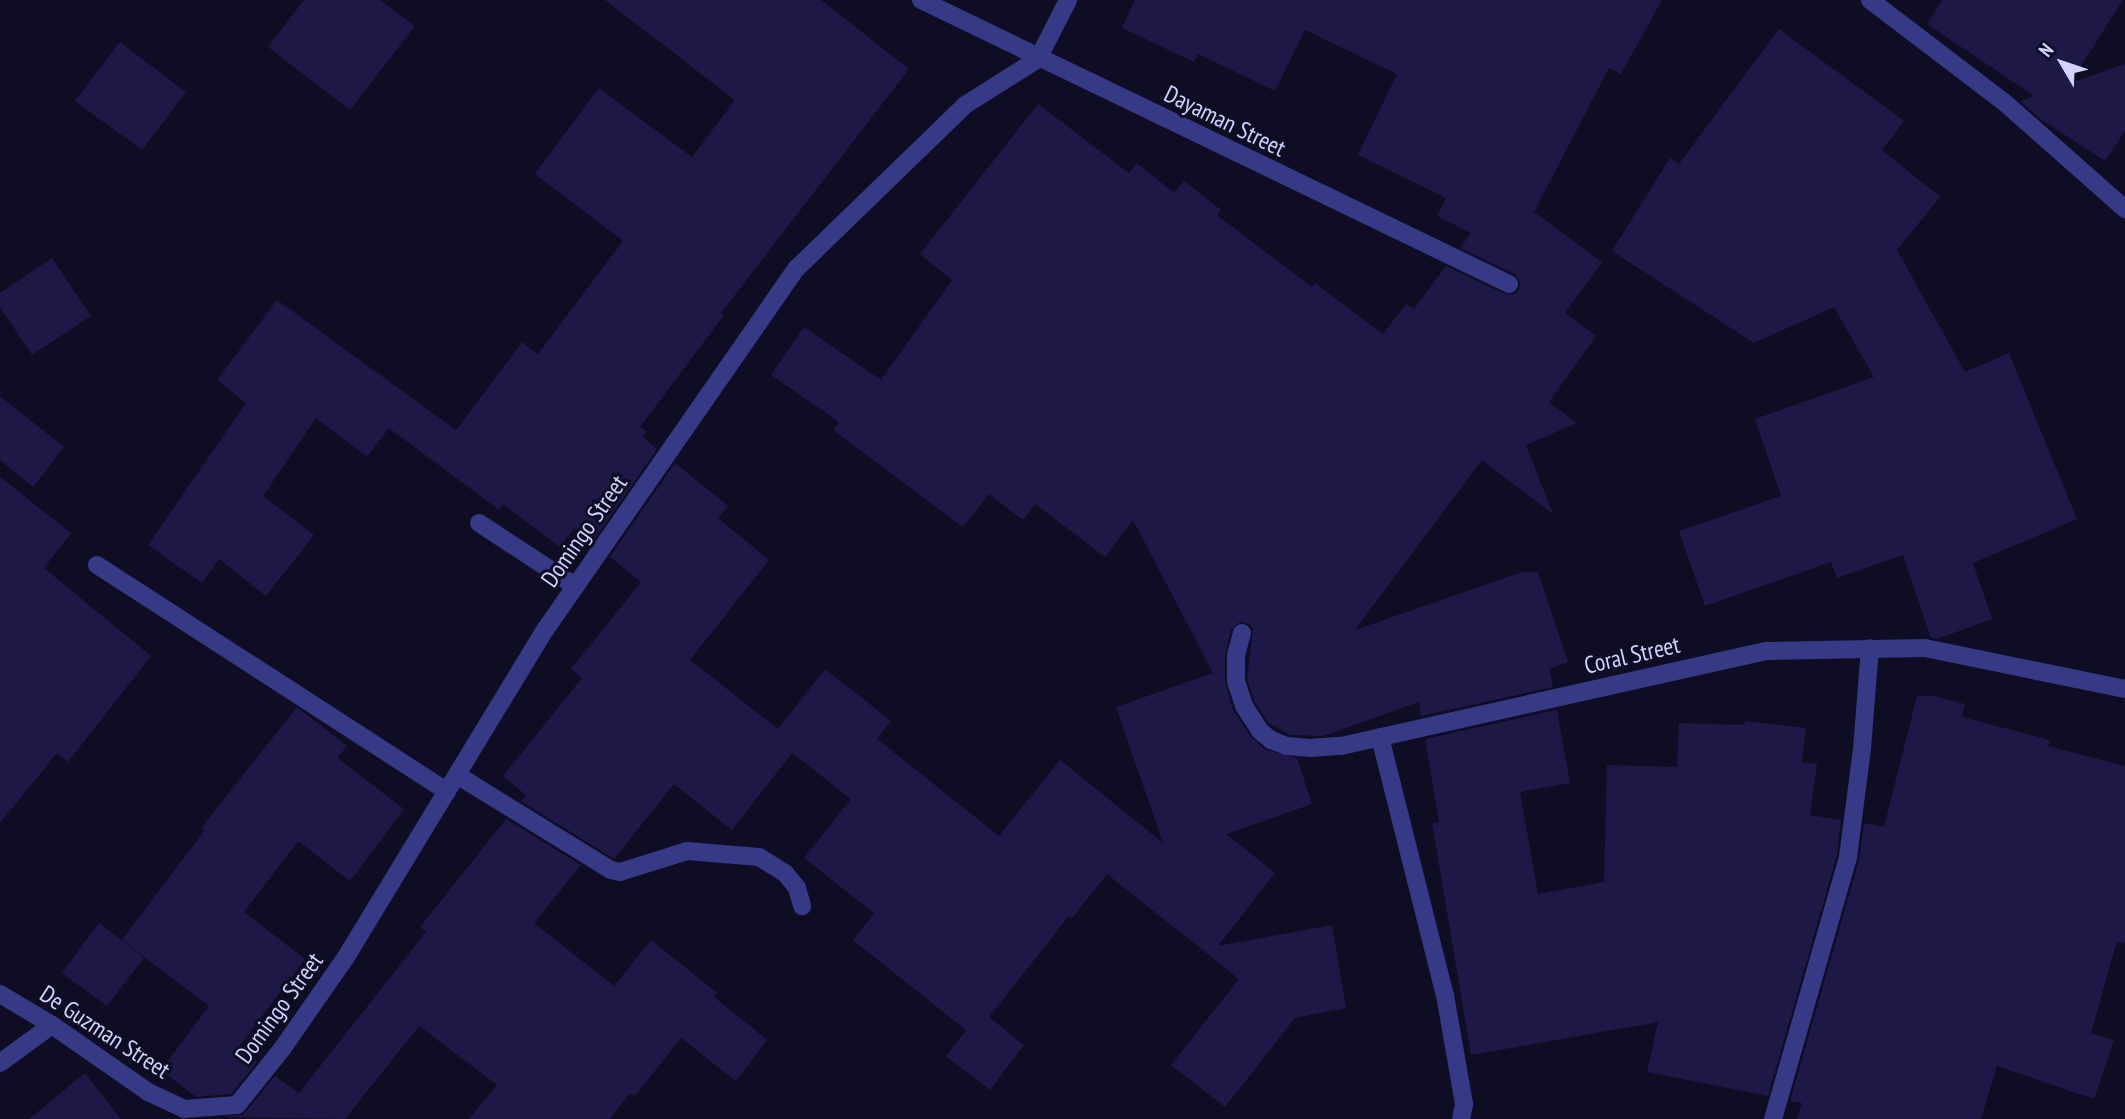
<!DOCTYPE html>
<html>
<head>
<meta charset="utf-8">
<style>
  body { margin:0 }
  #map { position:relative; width:2125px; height:1119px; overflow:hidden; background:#0f0d24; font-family:"PT Sans Narrow",sans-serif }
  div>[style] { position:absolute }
  .building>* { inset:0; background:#1e1846 }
  .lane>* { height:18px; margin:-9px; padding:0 9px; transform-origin:9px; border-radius:9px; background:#363986 }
  .street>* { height:18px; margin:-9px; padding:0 9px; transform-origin:9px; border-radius:9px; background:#363986 }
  span { translate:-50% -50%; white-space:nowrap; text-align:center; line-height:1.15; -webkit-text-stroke:6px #0f0d24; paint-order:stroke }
  .street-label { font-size:24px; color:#d2d1ff }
  .north { position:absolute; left:2027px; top:28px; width:70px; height:70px; -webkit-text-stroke:5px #0f0d24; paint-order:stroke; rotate:309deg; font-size:19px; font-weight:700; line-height:28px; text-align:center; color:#d2d1ff }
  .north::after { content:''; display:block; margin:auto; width:24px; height:32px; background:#d2d1ff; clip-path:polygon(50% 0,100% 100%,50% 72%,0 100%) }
</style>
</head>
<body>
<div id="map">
  <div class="building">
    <div style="clip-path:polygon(304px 0,380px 0,415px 26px,350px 110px,268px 47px)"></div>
    <div style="clip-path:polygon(605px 0,821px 0,909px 69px,721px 313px,724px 315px,640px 427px,647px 432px,643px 437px,657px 449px,592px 543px,574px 528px,560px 547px,503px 504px,499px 510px,389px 428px,367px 457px,316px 418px,263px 496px,314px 535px,266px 596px,219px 559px,202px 583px,148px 545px,246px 403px,217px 380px,277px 300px,456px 430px,522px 342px,538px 354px,623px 241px,535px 174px,599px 88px,692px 157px,735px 100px)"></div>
    <div style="clip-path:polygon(1135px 0,1662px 0,1621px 74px,1609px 68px,1534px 212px,1602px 262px,1565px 313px,1596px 336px,1549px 402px,1577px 423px,1526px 445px,1553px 514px,1482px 460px,1355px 630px,1522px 572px,1538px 572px,1568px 662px,1549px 669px,1553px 687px,1421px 716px,1419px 702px,1323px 736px,1290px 735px,1269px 723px,1254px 701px,1247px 679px,1253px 629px,1249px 624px,1240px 622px,1231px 630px,1225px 656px,1225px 681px,1233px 710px,1251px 737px,1264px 749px,1297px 758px,1312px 804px,1226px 834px,1275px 873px,1218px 946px,1332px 925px,1346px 1008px,1295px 1018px,1225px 1107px,1171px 1065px,1239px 979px,1107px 874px,1072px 918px,1069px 916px,989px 1017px,1024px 1045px,990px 1090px,946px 1056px,966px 1030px,853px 940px,874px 913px,804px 858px,851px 799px,792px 753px,732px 830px,674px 784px,614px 859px,521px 801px,526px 795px,503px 776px,582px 678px,571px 669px,641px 582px,610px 557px,675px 463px,728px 506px,718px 518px,769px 560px,690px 660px,778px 729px,825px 669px,891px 721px,877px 739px,999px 836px,1060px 760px,1163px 843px,1116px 707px,1213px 673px,1133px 520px,1105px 557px,1035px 504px,1023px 520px,989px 494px,963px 527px,833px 430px,839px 422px,771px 375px,804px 327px,881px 380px,952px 280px,920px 254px,1038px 104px,1129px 173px,1137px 163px,1174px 193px,1184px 181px,1221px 210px,1217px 215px,1312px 287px,1315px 283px,1383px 334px,1406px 304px,1414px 309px,1446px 266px,1505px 294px,1515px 294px,1519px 290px,1520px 282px,1515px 274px,1460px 248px,1471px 233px,1437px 216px,1446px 198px,1358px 155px,1397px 74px,1305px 30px,1275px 91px,1198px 54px,1194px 62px,1122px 28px)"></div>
    <div style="clip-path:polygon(1942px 0,2123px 0,2070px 83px,2125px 64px,2125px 131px,2105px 161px,2039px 118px,2020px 101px,2034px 96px,1927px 24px)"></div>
    <div style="clip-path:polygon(1779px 29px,1904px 121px,1882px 150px,1940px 197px,1897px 250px,1965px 372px,2009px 353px,2077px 519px,1973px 563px,1992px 619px,1937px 639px,1931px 638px,1903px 555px,1837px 578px,1831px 562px,1705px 606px,1679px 531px,1781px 496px,1755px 419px,1874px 377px,1834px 307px,1754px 343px,1612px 251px,1670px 158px,1679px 164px)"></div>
    <div style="clip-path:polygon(120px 42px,186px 92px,142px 150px,75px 101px)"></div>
    <div style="clip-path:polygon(52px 258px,91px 316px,32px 355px,0 307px,0 293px)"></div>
    <div style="clip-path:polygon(0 396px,64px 447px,33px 487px,0 460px)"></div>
    <div style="clip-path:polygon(0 477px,71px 533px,44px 568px,151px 656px,68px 762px,57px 753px,0 823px)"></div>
    <div style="clip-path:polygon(1917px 696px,1934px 696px,1965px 704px,1962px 717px,2050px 740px,2048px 746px,2125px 766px,2125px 943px,2117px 941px,2091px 1033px,2114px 1040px,2094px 1099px,1997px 1066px,1981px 1119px,1797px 1119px,1802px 1103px,1790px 1101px,1859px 860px,1864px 823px,1884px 827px)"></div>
    <div style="clip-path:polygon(297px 707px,347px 746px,337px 758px,404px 809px,350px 881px,298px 841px,244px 912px,305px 959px,238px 1048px,257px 1062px,231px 1094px,196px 1097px,161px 1070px,209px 1006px,122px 940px,205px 830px,201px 828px)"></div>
    <div style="clip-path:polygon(1557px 710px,1570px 783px,1520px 792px,1538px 894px,1604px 882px,1607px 765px,1677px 767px,1679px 723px,1744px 725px,1745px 721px,1806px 728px,1802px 762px,1817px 764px,1810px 815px,1841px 820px,1837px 855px,1768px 1096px,1647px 1072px,1658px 1022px,1471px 1055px,1432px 823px,1439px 822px,1425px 739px)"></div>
    <div style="clip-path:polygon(506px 819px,581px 865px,534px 923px,614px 986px,651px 940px,717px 993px,714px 997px,767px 1040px,736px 1081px,681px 1038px,635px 1096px,630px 1093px,610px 1119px,469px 1119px,497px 1085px,419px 1026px,345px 1119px,223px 1117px,243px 1115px,275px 1076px,299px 1093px,426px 932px,420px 927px)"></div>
    <div style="clip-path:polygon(99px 923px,144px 958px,107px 1006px,62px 973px)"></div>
    <div style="clip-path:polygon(85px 1073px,121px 1119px,29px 1119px)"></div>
  </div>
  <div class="lane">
    <div style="left:479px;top:523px;width:115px;rotate:33.3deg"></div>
  </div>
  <div class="street">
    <div style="left:921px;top:0;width:653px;rotate:25.78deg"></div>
    <div style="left:1870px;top:0;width:168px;rotate:37.3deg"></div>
    <div style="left:2004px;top:102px;width:162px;rotate:41.5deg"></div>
    <div style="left:97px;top:565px;width:417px;rotate:32.9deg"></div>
    <div style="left:1242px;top:633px;width:24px;rotate:105deg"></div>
    <div style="left:1236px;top:656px;width:25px;rotate:90deg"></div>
    <div style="left:1236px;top:681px;width:26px;rotate:72deg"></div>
    <div style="left:1244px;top:706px;width:30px;rotate:57deg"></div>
    <div style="left:1260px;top:731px;width:14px;rotate:39deg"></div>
    <div style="left:1271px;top:740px;width:17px;rotate:21deg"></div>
    <div style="left:1287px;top:746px;width:23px;rotate:5deg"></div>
    <div style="left:1310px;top:748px;width:31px;rotate:-4deg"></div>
    <div style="left:1341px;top:746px;width:436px;rotate:-12.6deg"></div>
    <div style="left:1767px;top:651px;width:158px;rotate:-1.1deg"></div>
    <div style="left:1925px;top:648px;width:204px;rotate:11.6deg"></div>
    <div style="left:1380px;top:737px;width:266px;rotate:75.9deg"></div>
    <div style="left:1445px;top:995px;width:111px;rotate:80.1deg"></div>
    <div style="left:1464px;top:1104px;width:15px;rotate:101deg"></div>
    <div style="left:457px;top:775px;width:181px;rotate:31.7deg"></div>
    <div style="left:611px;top:870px;width:9px;rotate:13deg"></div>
    <div style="left:620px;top:872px;width:70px;rotate:-17.4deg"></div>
    <div style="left:687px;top:851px;width:72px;rotate:4.8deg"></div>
    <div style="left:759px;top:857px;width:31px;rotate:32deg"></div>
    <div style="left:785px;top:873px;width:19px;rotate:51deg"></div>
    <div style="left:797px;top:888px;width:19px;rotate:74deg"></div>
    <div style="left:0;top:994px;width:61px;rotate:30.8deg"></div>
    <div style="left:52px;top:1025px;width:117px;rotate:34.9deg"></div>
    <div style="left:148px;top:1092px;width:40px;rotate:25deg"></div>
    <div style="left:184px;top:1109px;width:53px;rotate:-4.3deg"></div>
    <div style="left:237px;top:1105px;width:72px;rotate:-51.2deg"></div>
    <div style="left:282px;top:1049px;width:112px;rotate:-55.2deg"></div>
    <div style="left:346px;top:957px;width:383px;rotate:-58.7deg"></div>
    <div style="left:545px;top:630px;width:441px;rotate:-55.2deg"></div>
    <div style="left:797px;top:268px;width:234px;rotate:-44.1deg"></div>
    <div style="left:965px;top:105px;width:86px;rotate:-32.2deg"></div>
    <div style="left:1038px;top:59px;width:66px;rotate:-63deg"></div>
    <div style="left:0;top:1063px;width:64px;rotate:-36.2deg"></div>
    <div style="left:1773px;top:1119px;width:273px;rotate:-74deg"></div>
    <div style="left:1848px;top:857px;width:109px;rotate:-82.6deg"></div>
    <div style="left:1862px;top:749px;width:101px;rotate:-85.5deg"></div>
  </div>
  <div class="street-label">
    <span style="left:1225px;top:121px;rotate:26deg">Dayaman Street</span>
    <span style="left:584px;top:531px;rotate:-55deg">Domingo Street</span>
    <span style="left:1632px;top:655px;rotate:-13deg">Coral Street</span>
    <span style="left:279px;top:1008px;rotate:-54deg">Domingo Street</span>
    <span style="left:105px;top:1032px;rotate:33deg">De Guzman Street</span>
  </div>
  <div class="north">N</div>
</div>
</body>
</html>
